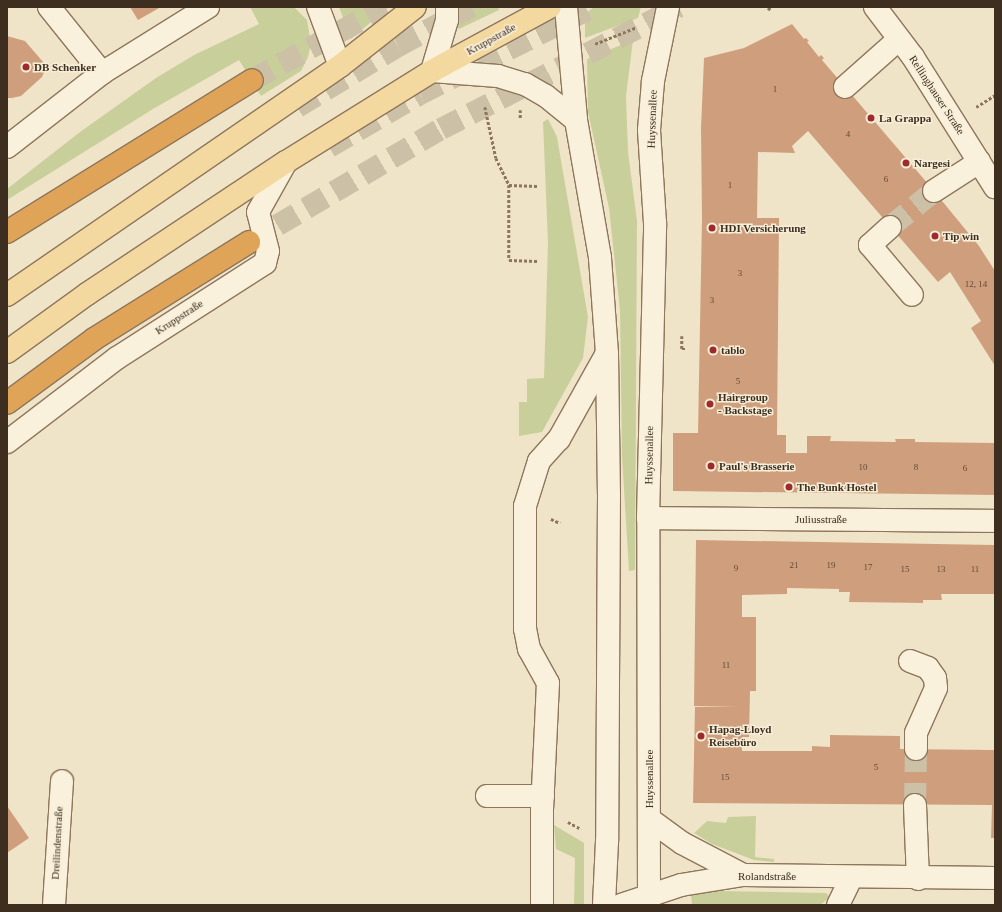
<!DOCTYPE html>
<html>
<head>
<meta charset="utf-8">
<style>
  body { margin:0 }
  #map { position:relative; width:1002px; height:912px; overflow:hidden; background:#f0e4c8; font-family:"Times New Roman",serif }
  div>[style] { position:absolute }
  .green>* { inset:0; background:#c9cf9b }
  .building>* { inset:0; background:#cf9f7d }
  .minor-tunnel>* { height:22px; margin-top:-11px; transform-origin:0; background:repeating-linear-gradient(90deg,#ccc0a6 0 22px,transparent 0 33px) }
  .highway-tunnel>* { height:22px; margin-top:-11px; transform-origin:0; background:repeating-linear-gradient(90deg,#ccc0a6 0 22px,transparent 0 33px) }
  .path>* { height:2.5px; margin-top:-1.25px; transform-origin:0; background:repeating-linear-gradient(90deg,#8d765c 0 3px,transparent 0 5px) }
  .roads { filter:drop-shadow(1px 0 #8d765c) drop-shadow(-1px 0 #8d765c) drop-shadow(0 1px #8d765c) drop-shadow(0 -1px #8d765c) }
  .minor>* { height:22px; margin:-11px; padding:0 11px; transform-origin:11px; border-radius:11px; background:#faf1dc }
  .major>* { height:22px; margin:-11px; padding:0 11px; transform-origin:11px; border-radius:11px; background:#f3d9a0 }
  .highway>* { height:22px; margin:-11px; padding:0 11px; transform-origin:11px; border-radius:11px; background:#e0a458 }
  .dots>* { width:11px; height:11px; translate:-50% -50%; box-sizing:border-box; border:2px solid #f7eed8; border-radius:50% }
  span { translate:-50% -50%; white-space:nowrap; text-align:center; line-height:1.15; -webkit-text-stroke:3px #f7eed8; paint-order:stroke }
  .number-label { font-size:9px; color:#624a37 }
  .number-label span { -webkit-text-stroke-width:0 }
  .street-label { font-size:11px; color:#3d2e20 }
  .poi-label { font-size:11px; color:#3d2e20; font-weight:700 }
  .left { translate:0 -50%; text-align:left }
  .frame { position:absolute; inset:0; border:8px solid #3d2e20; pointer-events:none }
</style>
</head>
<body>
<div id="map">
  <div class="green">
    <div style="clip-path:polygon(250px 7px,294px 7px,307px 20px,311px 43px,308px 57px,301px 71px,261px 96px,239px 60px,153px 109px,7px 200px,7px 189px,80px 132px,156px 78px,194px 55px,259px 24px)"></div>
    <div style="clip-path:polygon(339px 7px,389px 7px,351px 39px)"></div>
    <div style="clip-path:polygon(459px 7px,498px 7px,499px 10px,459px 29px,456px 26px)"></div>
    <div style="clip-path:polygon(594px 7px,641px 7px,638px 18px,585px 38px,585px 14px)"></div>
    <div style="clip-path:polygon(633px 40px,626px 96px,628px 152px,637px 221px,635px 570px,629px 571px,622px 456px,620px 310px,609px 208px,588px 112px,587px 59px)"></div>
    <div style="clip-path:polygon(548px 119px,557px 137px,588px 317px,583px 358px,542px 432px,519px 436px,519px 402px,527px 402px,527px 379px,544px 378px,548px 243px,543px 122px)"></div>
    <div style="clip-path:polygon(756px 816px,755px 857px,774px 859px,774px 862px,754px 860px,712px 844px,694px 833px,707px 821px,726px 823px,728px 817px)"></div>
    <div style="clip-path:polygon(554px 825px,584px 843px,584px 905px,574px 905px,575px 858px,556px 849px)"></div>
    <div style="clip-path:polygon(718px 891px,826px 893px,830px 897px,820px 905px,692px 905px,691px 894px)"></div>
  </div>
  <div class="building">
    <div style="clip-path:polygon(130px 7px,161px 7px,138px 20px)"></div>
    <div style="clip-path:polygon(792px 24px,804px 39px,806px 38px,809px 41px,807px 42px,819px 57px,821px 55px,824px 58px,822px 60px,929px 185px,979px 246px,995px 271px,995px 366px,971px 328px,981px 321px,950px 272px,938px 282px,808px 131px,792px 146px,795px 153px,758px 152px,757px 218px,779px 218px,777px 435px,786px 435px,786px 453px,807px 453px,807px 436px,831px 436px,830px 441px,896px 442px,895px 439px,915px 439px,915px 442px,995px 443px,995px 495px,673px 491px,673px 433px,698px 433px,702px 218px,701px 128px,704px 58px,744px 48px)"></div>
    <div style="clip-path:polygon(7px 36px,25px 41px,44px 63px,45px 70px,42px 77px,21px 96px,12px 98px,7px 98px)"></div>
    <div style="clip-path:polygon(696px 540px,995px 545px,995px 594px,941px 594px,942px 600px,923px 600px,923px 603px,849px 602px,850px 592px,839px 592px,839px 589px,787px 588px,787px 594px,742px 595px,742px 617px,756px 617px,756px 691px,750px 691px,749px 737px,742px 737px,742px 751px,812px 751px,812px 746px,830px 747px,830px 735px,900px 736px,900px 749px,995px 750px,995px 838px,991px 838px,992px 805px,693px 803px,695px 707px,738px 707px,694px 706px)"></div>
    <div style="clip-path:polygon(7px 806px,29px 838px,7px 853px)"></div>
  </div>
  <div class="minor-tunnel">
    <div style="left:890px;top:227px;width:57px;rotate:-39.3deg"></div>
    <div style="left:915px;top:805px;width:56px;rotate:-89deg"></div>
  </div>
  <div class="highway-tunnel">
    <div style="left:252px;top:80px;width:152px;rotate:-28.8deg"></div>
    <div style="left:297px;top:107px;width:118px;rotate:-31.1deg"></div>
    <div style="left:398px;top:46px;width:83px;rotate:-28.1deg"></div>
    <div style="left:329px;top:147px;width:105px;rotate:-30.2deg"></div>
    <div style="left:420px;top:94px;width:194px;rotate:-26.7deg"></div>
    <div style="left:249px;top:242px;width:223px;rotate:-30.5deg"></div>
    <div style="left:441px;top:129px;width:267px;rotate:-27.2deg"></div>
  </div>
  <div class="path">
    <div style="left:768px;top:10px;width:4px;rotate:-56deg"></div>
    <div style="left:595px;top:44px;width:45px;rotate:-22deg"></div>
    <div style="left:485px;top:107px;width:52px;rotate:77.8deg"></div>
    <div style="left:496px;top:158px;width:30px;rotate:64deg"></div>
    <div style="left:509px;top:185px;width:75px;rotate:90deg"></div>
    <div style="left:509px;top:260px;width:28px;rotate:2deg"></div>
    <div style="left:976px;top:107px;width:22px;rotate:-32deg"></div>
    <div style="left:520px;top:118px;width:8px;rotate:-90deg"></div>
    <div style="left:509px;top:185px;width:28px;rotate:2deg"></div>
    <div style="left:682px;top:336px;width:13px;rotate:90deg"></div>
    <div style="left:682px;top:349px;width:5px"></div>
    <div style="left:551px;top:519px;width:10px;rotate:24deg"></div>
    <div style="left:568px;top:822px;width:15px;rotate:28deg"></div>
  </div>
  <div class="roads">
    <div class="minor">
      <div style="left:49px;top:7px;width:85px;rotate:51.2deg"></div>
      <div style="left:318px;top:7px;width:63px;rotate:69.6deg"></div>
      <div style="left:447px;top:7px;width:13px;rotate:90deg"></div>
      <div style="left:447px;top:20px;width:53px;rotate:106.4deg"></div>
      <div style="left:432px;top:71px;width:66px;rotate:4.3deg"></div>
      <div style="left:498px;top:76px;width:28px;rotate:17deg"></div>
      <div style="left:525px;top:84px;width:24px;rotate:30deg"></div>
      <div style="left:546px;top:96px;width:38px;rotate:39deg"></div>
      <div style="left:566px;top:7px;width:113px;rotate:84.9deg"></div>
      <div style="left:576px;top:120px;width:140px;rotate:80.1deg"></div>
      <div style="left:600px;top:258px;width:96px;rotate:85.8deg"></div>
      <div style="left:607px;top:354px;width:140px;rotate:89.2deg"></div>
      <div style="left:609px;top:494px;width:347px;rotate:90.3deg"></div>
      <div style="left:607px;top:841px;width:64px;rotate:92.7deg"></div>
      <div style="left:875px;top:7px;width:63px;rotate:52.8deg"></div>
      <div style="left:913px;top:57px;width:154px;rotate:57.8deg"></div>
      <div style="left:845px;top:87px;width:72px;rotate:-41.6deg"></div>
      <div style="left:7px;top:147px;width:120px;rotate:-37.9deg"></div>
      <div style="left:102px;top:73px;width:125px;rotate:-31.9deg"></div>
      <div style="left:934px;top:191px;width:54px;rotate:-32.8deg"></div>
      <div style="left:890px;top:227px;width:27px;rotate:138deg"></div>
      <div style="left:870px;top:245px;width:65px;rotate:50deg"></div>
      <div style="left:7px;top:442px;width:138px;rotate:-37.4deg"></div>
      <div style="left:117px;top:358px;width:176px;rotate:-32.7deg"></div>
      <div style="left:265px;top:263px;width:12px;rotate:-76deg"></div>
      <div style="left:268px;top:251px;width:40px;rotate:-104.4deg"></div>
      <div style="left:258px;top:212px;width:57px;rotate:-60.8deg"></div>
      <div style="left:648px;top:518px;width:347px;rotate:0.5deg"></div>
      <div style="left:910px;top:661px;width:19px;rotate:21deg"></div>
      <div style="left:928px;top:668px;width:12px;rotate:55deg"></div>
      <div style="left:935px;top:678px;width:10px;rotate:84deg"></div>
      <div style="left:936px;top:688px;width:49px;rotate:114deg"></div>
      <div style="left:916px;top:733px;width:16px;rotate:90deg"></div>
      <div style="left:487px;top:796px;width:56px"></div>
      <div style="left:915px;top:805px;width:74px;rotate:87.7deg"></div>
      <div style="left:649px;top:819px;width:41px;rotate:36deg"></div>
      <div style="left:682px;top:843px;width:69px;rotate:27.7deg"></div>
      <div style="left:54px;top:905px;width:124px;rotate:-86.3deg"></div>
      <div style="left:542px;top:905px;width:95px;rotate:-90deg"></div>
      <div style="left:542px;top:810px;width:127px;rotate:-87.3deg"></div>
      <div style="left:548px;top:683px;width:39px;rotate:-119deg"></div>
      <div style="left:529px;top:649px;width:20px;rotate:-101deg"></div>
      <div style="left:525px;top:629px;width:123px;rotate:-90deg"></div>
      <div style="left:525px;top:506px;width:47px;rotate:-72.7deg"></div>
      <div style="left:539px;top:461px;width:30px;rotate:-48deg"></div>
      <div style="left:559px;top:439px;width:96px;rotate:-60.8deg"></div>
      <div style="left:621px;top:905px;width:63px;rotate:-18.4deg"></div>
      <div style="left:681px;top:885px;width:63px;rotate:-9.2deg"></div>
      <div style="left:743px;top:875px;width:252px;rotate:0.7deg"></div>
      <div style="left:649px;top:905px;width:387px;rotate:-90.1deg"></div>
      <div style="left:648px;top:518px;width:295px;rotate:-88.6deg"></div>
      <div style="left:655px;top:223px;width:93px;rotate:-93.7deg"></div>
      <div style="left:649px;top:130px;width:49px;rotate:-85.3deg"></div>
      <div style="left:653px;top:81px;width:76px;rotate:-78.5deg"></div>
      <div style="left:838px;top:905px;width:30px;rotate:-64deg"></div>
    </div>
    <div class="major">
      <div style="left:7px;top:295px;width:404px;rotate:-34.5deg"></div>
      <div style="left:340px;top:66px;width:95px;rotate:-38.2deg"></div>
      <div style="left:7px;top:352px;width:99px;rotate:-35.9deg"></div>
      <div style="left:87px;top:294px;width:239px;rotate:-33.6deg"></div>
      <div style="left:286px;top:162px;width:172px;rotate:-31.9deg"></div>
      <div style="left:432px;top:71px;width:134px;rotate:-28.5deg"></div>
    </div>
    <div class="highway">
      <div style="left:7px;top:232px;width:288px;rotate:-31.8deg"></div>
      <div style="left:7px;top:403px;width:108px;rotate:-36.3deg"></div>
      <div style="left:94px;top:339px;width:183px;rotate:-32deg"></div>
    </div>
  </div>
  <div class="dots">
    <div style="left:26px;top:67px;background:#9e2a2b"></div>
    <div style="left:871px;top:118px;background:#9e2a2b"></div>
    <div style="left:906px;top:163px;background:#9e2a2b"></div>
    <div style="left:712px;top:228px;background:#9e2a2b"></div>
    <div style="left:935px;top:236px;background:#9e2a2b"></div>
    <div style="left:713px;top:350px;background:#9e2a2b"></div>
    <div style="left:710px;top:404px;background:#9e2a2b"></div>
    <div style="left:711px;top:466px;background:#9e2a2b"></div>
    <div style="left:789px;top:487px;background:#9e2a2b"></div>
    <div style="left:701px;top:736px;background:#9e2a2b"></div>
  </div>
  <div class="number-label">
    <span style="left:775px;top:89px">1</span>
    <span style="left:848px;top:134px">4</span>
    <span style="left:886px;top:179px">6</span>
    <span style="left:730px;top:185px">1</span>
    <span style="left:740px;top:273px">3</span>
    <span style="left:976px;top:284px">12, 14</span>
    <span style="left:712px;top:300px">3</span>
    <span style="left:738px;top:381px">5</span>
    <span style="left:863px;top:467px">10</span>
    <span style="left:916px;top:467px">8</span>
    <span style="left:965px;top:468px">6</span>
    <span style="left:794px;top:565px">21</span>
    <span style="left:831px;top:565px">19</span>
    <span style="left:868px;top:567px">17</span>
    <span style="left:736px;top:568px">9</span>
    <span style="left:905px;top:569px">15</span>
    <span style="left:941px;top:569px">13</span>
    <span style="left:975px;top:569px">11</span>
    <span style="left:726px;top:665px">11</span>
    <span style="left:876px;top:767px">5</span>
    <span style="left:725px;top:777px">15</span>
  </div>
  <div class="street-label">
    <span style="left:491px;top:39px;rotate:-29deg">Kruppstraße</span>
    <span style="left:937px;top:95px;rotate:57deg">Rellinghauser Straße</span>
    <span style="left:652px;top:119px;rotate:-88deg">Huyssenallee</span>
    <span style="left:179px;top:317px;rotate:-33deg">Kruppstraße</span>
    <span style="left:649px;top:455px;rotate:-89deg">Huyssenallee</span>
    <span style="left:821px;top:519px">Juliusstraße</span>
    <span style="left:649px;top:779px;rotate:-90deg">Huyssenallee</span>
    <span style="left:57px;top:843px;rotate:-87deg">Dreilindenstraße</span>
    <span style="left:767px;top:876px">Rolandstraße</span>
  </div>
  <div class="poi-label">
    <span class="left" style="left:34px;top:67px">DB Schenker</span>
    <span class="left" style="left:879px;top:118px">La Grappa</span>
    <span class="left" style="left:914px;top:163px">Nargesi</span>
    <span class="left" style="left:720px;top:228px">HDI Versicherung</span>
    <span class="left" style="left:943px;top:236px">Tip win</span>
    <span class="left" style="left:721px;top:350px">tablo</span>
    <span class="left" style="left:718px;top:404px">Hairgroup<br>- Backstage</span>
    <span class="left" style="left:719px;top:466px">Paul's Brasserie</span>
    <span class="left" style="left:797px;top:487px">The Bunk Hostel</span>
    <span class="left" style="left:709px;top:736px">Hapag-Lloyd<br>Reisebüro</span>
  </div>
  <div class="frame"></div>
</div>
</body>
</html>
